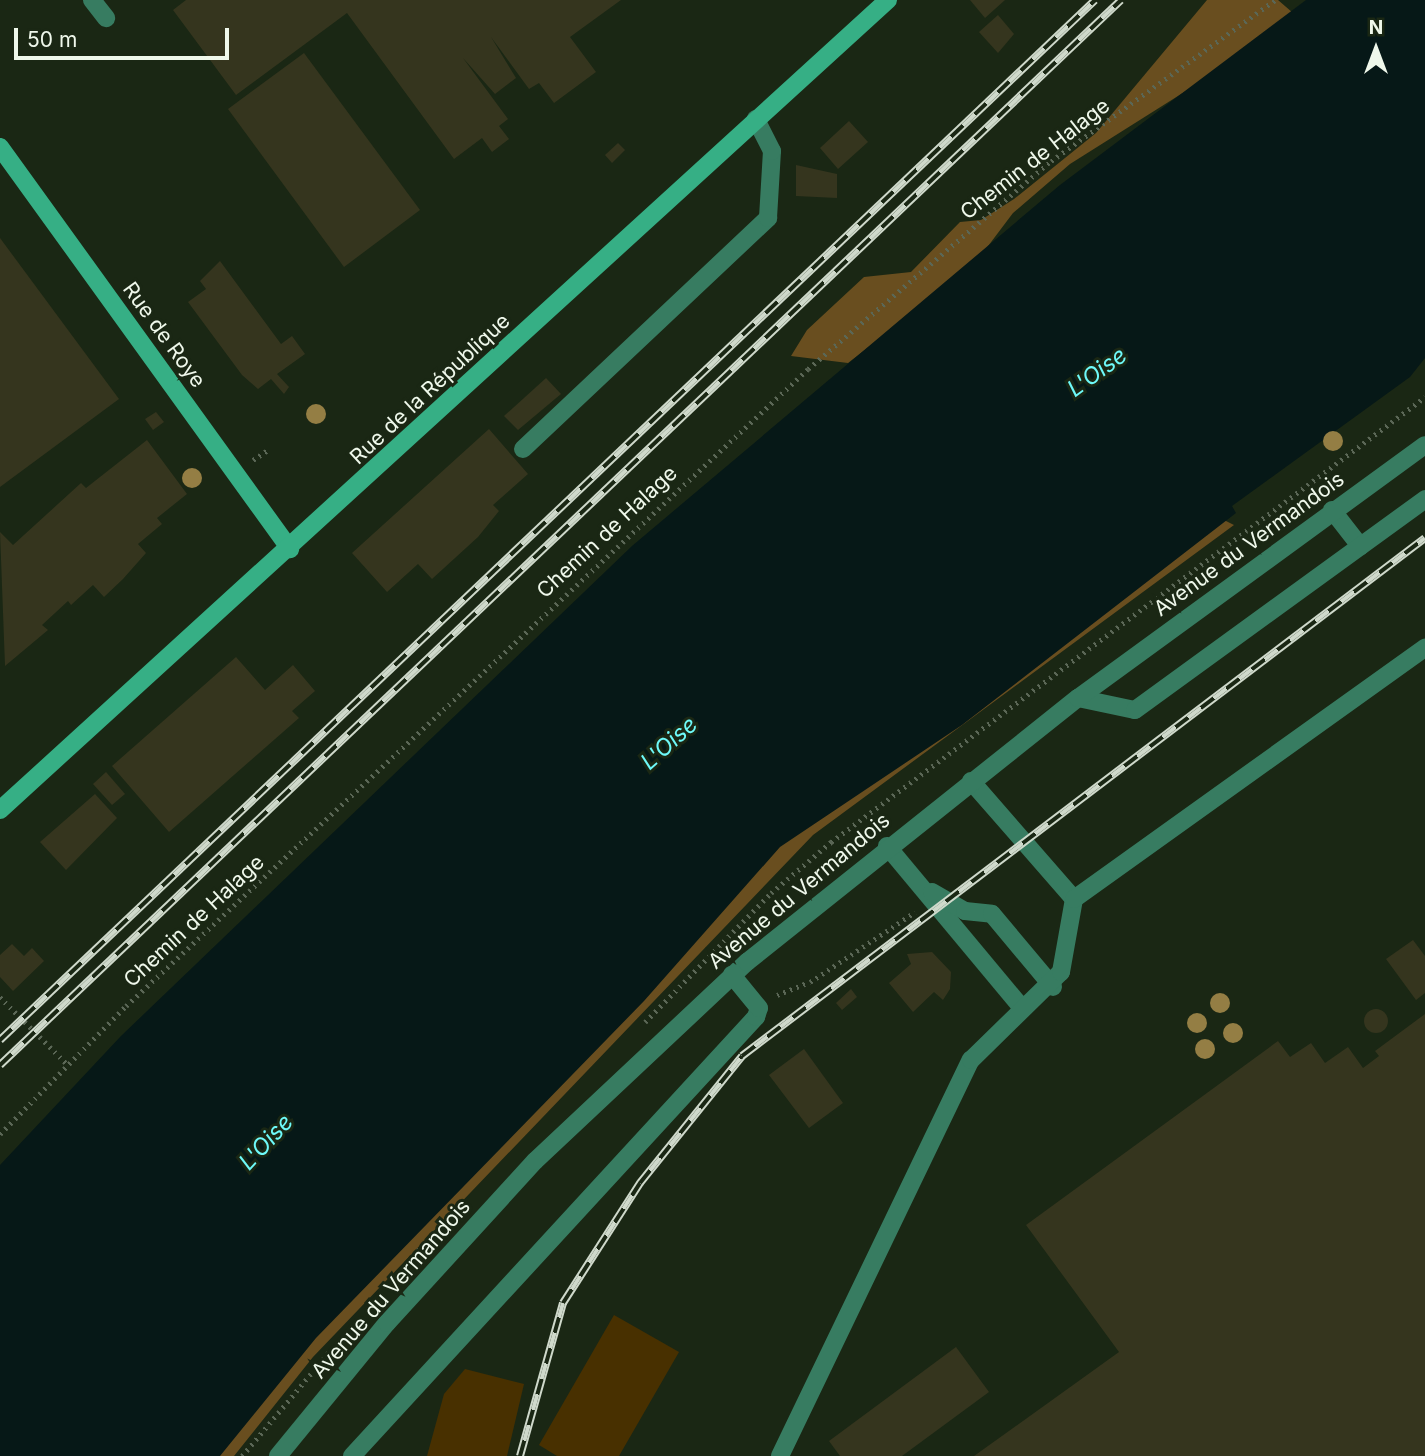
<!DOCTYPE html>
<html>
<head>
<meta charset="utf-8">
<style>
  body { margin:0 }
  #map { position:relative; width:1425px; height:1456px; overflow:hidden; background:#1a2714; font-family:Inter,sans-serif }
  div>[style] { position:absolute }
  .green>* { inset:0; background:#483000 }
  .forest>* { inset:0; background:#694e1f }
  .water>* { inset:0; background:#061817 }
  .building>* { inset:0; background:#35351e }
  .round { border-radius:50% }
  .path>* { height:4.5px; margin-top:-2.25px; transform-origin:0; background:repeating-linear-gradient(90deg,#5b6756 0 2px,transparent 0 7px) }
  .service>* { height:18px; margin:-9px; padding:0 9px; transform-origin:9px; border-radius:9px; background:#377c61 }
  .minor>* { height:18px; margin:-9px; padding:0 9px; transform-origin:9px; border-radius:9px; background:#377c61 }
  .secondary>* { height:18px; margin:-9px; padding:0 9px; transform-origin:9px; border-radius:9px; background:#36af85 }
  .rail>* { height:8px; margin-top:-4px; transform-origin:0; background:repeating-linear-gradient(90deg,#1a2714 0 16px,#cfd9cb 0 32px); box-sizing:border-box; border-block:2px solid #cfd9cb }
  .trees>* { width:20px; height:20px; margin:-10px; border-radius:50%; background:#947e44 }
  span { translate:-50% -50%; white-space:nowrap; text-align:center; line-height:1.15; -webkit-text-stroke:6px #1a2714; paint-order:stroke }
  .street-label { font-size:21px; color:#eff8eb }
  .water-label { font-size:23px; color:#6efaf9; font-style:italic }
  .north { position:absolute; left:1341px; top:14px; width:70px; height:70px; -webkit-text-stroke:5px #1a2714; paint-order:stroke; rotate:0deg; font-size:19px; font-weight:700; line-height:28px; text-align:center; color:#eff8eb }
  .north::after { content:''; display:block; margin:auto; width:24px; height:32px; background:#eff8eb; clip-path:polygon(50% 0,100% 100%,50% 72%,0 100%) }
  .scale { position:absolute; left:14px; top:28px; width:215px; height:32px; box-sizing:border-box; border:4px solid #eff8eb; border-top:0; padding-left:9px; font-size:21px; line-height:24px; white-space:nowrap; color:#eff8eb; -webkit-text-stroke:5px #1a2714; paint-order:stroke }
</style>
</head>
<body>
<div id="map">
  <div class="green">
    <div style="clip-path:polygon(614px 1315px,679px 1352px,619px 1456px,557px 1456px,539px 1445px)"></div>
    <div style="clip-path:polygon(465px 1369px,524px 1384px,507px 1456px,427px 1456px,444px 1394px)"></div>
  </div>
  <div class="forest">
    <div style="clip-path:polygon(1207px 0,1278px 0,1300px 19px,1070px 164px,1013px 213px,973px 266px,848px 363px,791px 356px,807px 330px,864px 277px,911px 272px,960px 222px,981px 220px,1014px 199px,1096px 133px)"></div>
    <div style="clip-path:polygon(1212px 514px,1234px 525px,813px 835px,313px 1357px,234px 1456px,201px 1456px,802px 823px)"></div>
  </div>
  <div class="water">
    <div style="clip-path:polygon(1306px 0,1425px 0,1425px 358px,1410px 377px,1232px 506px,1236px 513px,962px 725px,780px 847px,644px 1001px,316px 1338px,220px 1456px,0 1456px,0 1165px,121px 1036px,632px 546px,1060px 185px)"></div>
  </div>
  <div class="building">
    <div style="clip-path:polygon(186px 0,621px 0,570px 37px,596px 72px,554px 103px,539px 83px,529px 89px,491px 37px,516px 78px,495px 94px,463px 58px,508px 119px,499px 126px,509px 139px,492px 152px,482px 138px,454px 159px,347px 13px,236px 95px,173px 10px)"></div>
    <div style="clip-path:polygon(970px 0,1005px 0,985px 18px)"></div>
    <div style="clip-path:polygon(998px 15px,1014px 34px,998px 53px,979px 32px)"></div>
    <div style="clip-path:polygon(304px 53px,420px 210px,344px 267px,228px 109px)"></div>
    <div style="clip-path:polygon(849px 121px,868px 142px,838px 169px,820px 148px)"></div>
    <div style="clip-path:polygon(618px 143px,625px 150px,612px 163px,605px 155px)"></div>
    <div style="clip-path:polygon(796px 165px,837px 174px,837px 198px,796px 196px)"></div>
    <div style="clip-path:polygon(0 238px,119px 399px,0 487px)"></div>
    <div style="clip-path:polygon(220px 261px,281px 344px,292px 336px,305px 354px,277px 374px,289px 387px,284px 394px,271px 379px,258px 389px,242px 375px,188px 302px,206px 289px,200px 281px)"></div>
    <div style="clip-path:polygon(546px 378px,561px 394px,518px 430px,504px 416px)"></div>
    <div style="clip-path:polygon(156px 412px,164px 422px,153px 430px,145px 419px)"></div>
    <div style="clip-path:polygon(489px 429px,528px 474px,493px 505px,499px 511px,478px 537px,432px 579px,418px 564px,387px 592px,352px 553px)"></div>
    <div style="clip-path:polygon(147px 440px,187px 494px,157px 518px,162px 524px,138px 544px,146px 553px,123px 579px,104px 597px,93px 585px,71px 605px,68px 601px,42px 625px,48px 630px,5px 666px,0 532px,13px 545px,81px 483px,86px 488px)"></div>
    <div style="clip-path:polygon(236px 657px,265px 690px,293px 665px,315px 691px,292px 711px,299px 718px,169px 832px,112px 766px)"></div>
    <div style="clip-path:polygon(106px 772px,125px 794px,112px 805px,93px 784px)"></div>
    <div style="clip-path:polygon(95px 794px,117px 818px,66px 870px,40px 842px)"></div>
    <div style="clip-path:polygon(1413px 940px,1425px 956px,1425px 993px,1416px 1000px,1386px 959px)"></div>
    <div style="clip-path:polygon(12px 944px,24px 956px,32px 948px,44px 961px,13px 991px,0 977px,0 955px)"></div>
    <div style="clip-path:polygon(932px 952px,951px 972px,950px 989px,943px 1000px,934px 992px,913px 1012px,889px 983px,911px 964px,907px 954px)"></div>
    <div style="clip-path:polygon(851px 989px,857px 997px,842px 1010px,836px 1003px)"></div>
    <div class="round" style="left:1364px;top:1009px;width:24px;height:24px"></div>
    <div style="clip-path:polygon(1425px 1014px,1425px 1456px,974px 1456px,1119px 1352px,1026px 1225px,1278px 1041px,1290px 1057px,1311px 1043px,1325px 1063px,1348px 1047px,1363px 1068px,1379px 1056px,1375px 1051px)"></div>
    <div style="clip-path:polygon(804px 1049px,843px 1103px,809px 1128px,769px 1075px)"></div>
    <div style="clip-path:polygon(956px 1347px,989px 1392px,902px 1456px,840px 1456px,829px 1441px)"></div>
  </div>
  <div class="path">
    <div style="left:253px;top:460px;width:18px;rotate:-34deg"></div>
    <div style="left:777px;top:995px;width:35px;rotate:-22deg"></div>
    <div style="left:810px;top:982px;width:126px;rotate:-33.7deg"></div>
    <div style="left:0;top:997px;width:96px;rotate:45deg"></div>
    <div style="left:645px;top:1022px;width:180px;rotate:-45.7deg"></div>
    <div style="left:771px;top:893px;width:79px;rotate:-40.4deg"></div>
    <div style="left:831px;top:842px;width:742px;rotate:-36.84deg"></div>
    <div style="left:0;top:1134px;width:180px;rotate:-45.5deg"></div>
    <div style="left:126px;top:1006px;width:933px;rotate:-43.05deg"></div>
    <div style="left:808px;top:369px;width:320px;rotate:-40.6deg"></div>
    <div style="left:1051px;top:161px;width:276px;rotate:-35.7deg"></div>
    <div style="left:413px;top:1256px;width:26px;rotate:-47deg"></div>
    <div style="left:242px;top:1456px;width:136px;rotate:-50.1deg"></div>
  </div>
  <div class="service">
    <div style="left:92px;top:0;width:23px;rotate:52deg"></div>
    <div style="left:523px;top:449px;width:337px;rotate:-43.3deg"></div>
    <div style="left:768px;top:218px;width:67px;rotate:-86.6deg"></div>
    <div style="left:772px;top:151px;width:36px;rotate:-117deg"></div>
    <div style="left:1332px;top:510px;width:46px;rotate:52.1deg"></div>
    <div style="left:1078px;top:698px;width:58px;rotate:11.9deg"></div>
    <div style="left:1135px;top:710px;width:359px;rotate:-36deg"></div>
    <div style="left:971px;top:781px;width:157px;rotate:48.9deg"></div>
    <div style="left:887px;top:846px;width:209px;rotate:50.2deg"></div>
    <div style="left:932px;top:892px;width:38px;rotate:30deg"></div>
    <div style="left:965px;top:911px;width:27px;rotate:6deg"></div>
    <div style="left:992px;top:914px;width:95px;rotate:50.1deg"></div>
    <div style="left:352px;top:1456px;width:597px;rotate:-47.38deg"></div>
    <div style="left:756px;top:1017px;width:9px;rotate:-72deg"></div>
    <div style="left:759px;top:1008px;width:43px;rotate:-129.3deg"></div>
    <div style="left:780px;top:1456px;width:440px;rotate:-64.3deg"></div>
    <div style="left:971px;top:1060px;width:126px;rotate:-44.4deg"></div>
    <div style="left:1061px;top:972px;width:74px;rotate:-79.9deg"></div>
    <div style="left:1074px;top:899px;width:432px;rotate:-35.6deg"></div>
  </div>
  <div class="minor">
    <div style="left:278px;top:1456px;width:172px;rotate:-50.7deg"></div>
    <div style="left:387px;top:1323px;width:219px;rotate:-47.6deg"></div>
    <div style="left:535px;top:1161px;width:291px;rotate:-43.2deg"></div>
    <div style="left:747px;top:962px;width:423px;rotate:-38.6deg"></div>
    <div style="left:1078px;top:698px;width:429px;rotate:-36.1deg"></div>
  </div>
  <div class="secondary">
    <div style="left:0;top:147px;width:496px;rotate:54.2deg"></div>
    <div style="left:0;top:810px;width:1202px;rotate:-42.37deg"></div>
  </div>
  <div class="rail">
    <div style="left:0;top:1040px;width:1510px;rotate:-43.52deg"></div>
    <div style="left:0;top:1065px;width:1546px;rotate:-43.53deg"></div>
    <div style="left:520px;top:1456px;width:159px;rotate:-74.3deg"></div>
    <div style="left:563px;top:1303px;width:143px;rotate:-57.3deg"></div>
    <div style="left:640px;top:1183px;width:163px;rotate:-51.2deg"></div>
    <div style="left:742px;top:1056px;width:857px;rotate:-37.18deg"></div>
  </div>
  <div class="trees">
    <div style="left:316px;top:414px"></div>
    <div style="left:1333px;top:441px"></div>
    <div style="left:192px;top:478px"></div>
    <div style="left:1220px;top:1003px"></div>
    <div style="left:1197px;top:1023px"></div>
    <div style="left:1233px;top:1033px"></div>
    <div style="left:1205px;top:1049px"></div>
  </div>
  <div class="street-label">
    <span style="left:1035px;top:159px;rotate:-38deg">Chemin de Halage</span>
    <span style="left:164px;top:335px;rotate:54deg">Rue de Roye</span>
    <span style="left:430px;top:389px;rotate:-43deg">Rue de la République</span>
    <span style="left:607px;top:532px;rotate:-43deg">Chemin de Halage</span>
    <span style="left:1249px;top:544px;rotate:-36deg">Avenue du Vermandois</span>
    <span style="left:799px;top:891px;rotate:-40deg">Avenue du Vermandois</span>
    <span style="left:194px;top:921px;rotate:-43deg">Chemin de Halage</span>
    <span style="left:391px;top:1289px;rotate:-49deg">Avenue du Vermandois</span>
  </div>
  <div class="water-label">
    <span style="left:1097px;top:372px;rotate:-36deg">L'Oise</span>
    <span style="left:669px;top:743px;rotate:-42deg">L'Oise</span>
    <span style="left:266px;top:1142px;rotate:-47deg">L'Oise</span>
  </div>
  <div class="north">N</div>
  <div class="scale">50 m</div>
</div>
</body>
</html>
